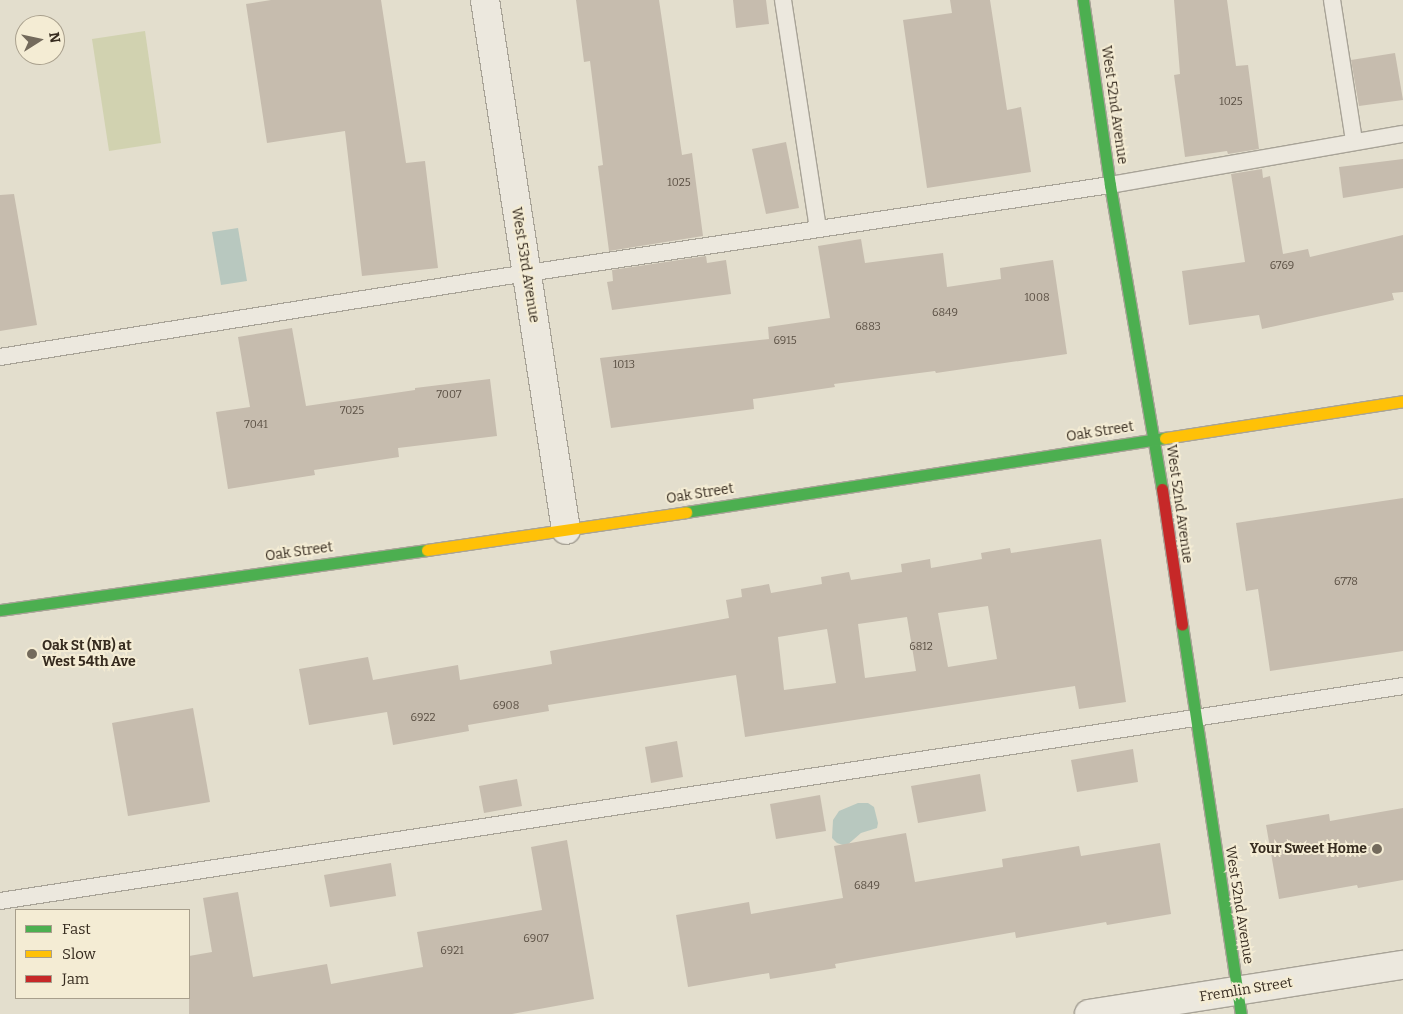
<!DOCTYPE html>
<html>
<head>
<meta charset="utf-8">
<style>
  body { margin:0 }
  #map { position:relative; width:1403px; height:1014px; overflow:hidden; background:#e3decd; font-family:Bitter,serif }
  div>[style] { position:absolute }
  .green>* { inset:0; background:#d1d2b0 }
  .water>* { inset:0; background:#b8c8bf }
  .building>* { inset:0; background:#c6bcae }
  .roads { filter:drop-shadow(1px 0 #a8a397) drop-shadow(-1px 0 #a8a397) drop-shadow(0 1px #a8a397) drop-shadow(0 -1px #a8a397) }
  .lane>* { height:16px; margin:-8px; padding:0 8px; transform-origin:8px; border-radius:8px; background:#ece8de }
  .street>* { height:28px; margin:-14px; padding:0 14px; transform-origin:14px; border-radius:14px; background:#ece8de }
  .fast>* { height:11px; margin:-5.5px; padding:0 5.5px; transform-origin:5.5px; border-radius:5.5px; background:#4caf50 }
  .slow>* { height:11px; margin:-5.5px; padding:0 5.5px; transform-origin:5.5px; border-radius:5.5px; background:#ffc107 }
  .jam>* { height:11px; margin:-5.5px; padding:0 5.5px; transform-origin:5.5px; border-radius:5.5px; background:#c62828 }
  .dots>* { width:14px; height:14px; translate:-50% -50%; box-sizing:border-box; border:2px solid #f4ecd4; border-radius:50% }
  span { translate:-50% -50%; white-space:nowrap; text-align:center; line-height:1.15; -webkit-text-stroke:4px #f4ecd4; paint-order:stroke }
  .number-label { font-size:11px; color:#5a4f43 }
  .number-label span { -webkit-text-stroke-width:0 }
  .street-label { font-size:14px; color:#362b1f }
  .poi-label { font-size:14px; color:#362b1f; font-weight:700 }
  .left { translate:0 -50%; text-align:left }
  .right { translate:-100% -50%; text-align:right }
  .legend { position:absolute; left:15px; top:909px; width:175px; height:90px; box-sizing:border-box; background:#f4ecd4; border:1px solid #a89f8c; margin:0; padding:6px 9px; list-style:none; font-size:15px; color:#362b1f }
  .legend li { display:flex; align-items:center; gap:10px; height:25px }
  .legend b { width:25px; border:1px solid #a89f8c }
  .north { position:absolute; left:15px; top:15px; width:50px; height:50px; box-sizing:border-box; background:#f4ecd4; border:1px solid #a89f8c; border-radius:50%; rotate:80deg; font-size:14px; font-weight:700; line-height:20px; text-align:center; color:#362b1f }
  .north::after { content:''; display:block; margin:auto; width:18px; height:22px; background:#736a5c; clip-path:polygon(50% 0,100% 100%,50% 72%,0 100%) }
</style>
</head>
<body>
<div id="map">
  <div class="green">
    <div style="clip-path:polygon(145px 31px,161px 143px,109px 151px,92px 39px)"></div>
  </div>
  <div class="water">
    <div style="clip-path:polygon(238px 228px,247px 281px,221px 285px,212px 232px)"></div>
    <div style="clip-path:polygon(858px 803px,868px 803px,874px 807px,878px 823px,877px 828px,861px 833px,846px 846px,837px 843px,832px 838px,833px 820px,839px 811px)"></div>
  </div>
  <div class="building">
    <div style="clip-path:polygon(271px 0,381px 0,406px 163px,425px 161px,438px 268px,362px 276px,345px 131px,267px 143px,246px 4px)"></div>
    <div style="clip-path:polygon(576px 0,659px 0,682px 155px,692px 153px,703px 236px,609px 251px,598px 166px,603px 165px,590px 61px,584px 62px)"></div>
    <div style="clip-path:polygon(733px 0,766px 0,769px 24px,736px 28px)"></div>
    <div style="clip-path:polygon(950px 0,990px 0,1007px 110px,1021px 107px,1031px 172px,927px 188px,903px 20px,952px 13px)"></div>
    <div style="clip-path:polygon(1174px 0,1227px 0,1236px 66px,1248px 65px,1259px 149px,1228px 154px,1227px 151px,1185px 157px,1174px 75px,1180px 74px)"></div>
    <div style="clip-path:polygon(1395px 53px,1403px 100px,1359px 106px,1351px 60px)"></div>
    <div style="clip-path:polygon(786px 142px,799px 208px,766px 214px,752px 149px)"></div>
    <div style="clip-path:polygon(1403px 159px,1403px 188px,1343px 198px,1339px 167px)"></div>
    <div style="clip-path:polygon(1262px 169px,1263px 178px,1270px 176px,1283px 254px,1308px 249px,1310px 257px,1403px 235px,1403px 292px,1392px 293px,1394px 300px,1262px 329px,1259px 315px,1189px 325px,1182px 271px,1245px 262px,1231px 174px)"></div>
    <div style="clip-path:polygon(14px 194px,37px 325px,0 331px,0 195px)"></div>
    <div style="clip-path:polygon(861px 239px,865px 263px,943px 253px,947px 287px,1001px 279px,1000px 268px,1053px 260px,1067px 354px,936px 373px,935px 371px,834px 384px,835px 387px,753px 399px,754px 409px,611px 428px,600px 358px,769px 339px,768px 327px,830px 318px,818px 246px)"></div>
    <div style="clip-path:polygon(706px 256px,707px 263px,726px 260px,731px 294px,612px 310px,607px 282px,613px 281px,612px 270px)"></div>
    <div style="clip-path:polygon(292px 328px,306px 406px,415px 390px,415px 388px,490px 379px,497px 436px,398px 448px,399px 457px,314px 470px,315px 475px,228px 489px,216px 412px,250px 407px,238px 337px)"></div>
    <div style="clip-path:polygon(1403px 498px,1403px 651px,1270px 671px,1258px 589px,1246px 591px,1236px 523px)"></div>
    <div style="clip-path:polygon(evenodd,1101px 539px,1126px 702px,1079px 709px,1075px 686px,745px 737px,736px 675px,548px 705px,549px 711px,468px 725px,469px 731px,393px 745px,387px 712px,309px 725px,299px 669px,368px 657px,373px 680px,458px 665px,460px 680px,552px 664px,550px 651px,729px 618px,726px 600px,742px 597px,741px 589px,769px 584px,771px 593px,822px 584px,821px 577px,849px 572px,851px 580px,902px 572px,901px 564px,930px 559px,931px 568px,982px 559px,981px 553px,1010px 548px,1011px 553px,1101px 539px,988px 606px,997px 659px,948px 667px,938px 613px,988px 606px,1101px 539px,907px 617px,916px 671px,865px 678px,858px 624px,907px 617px,1101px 539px,827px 629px,836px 683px,784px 690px,778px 637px,827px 629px)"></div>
    <div style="clip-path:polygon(193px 708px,210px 802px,128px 816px,112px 723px)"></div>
    <div style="clip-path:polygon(677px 741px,683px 777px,651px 783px,645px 747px)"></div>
    <div style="clip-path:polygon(1133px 749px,1138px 782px,1077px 792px,1071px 760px)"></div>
    <div style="clip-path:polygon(980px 774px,986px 811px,918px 823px,911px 786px)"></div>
    <div style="clip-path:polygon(517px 779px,522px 806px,484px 813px,479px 786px)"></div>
    <div style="clip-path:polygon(820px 795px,826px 831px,776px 839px,770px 804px)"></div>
    <div style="clip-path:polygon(1403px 808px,1403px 880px,1358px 888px,1357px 885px,1279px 899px,1266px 825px,1329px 814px,1330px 821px)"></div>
    <div style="clip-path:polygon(906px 833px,915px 882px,1003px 867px,1002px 859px,1079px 846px,1081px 856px,1160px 843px,1171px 914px,1107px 925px,1106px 922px,1016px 938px,1015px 932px,835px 964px,836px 968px,770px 979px,769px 973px,688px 987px,676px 915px,749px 902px,751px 914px,843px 898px,834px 846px)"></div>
    <div style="clip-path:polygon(567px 840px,594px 999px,512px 1014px,189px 1014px,189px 956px,212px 952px,203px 898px,238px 892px,253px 977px,327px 964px,331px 984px,423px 967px,417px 932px,542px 910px,531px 847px)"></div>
    <div style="clip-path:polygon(391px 863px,396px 896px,330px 907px,324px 875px)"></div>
  </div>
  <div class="roads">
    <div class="lane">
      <div style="left:783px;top:0;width:231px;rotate:81.3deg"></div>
      <div style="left:1332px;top:0;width:143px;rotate:81.1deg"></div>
      <div style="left:0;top:357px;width:501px;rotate:-9.07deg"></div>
      <div style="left:495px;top:278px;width:622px;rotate:-8.6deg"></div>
      <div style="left:1110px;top:185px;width:297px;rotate:-9.9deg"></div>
      <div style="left:0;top:901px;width:1419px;rotate:-8.71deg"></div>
    </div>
    <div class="street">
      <div style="left:485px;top:0;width:536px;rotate:81.31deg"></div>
      <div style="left:1089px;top:1014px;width:318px;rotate:-8.9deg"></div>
    </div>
    <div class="fast">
      <div style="left:1083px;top:0;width:187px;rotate:81.7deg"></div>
      <div style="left:1110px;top:185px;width:308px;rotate:80.3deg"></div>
      <div style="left:686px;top:512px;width:485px;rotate:-8.8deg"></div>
      <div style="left:0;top:610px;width:431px;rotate:-8deg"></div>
      <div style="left:1182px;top:625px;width:393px;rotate:81.4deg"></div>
    </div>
    <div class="slow">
      <div style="left:1165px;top:438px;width:241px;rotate:-8.8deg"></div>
      <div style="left:427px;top:550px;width:262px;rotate:-8.3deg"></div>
    </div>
    <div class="jam">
      <div style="left:1162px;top:489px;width:137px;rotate:81.6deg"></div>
    </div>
  </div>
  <div class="dots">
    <div style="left:32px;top:654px;background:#736a5c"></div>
    <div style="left:1377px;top:849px;background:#736a5c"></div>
  </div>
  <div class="number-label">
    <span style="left:1231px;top:102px">1025</span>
    <span style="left:679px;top:183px">1025</span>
    <span style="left:1282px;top:266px">6769</span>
    <span style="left:1037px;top:298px">1008</span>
    <span style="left:945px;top:313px">6849</span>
    <span style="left:868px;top:327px">6883</span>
    <span style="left:785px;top:341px">6915</span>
    <span style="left:624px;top:365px">1013</span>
    <span style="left:449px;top:395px">7007</span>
    <span style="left:352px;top:411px">7025</span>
    <span style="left:256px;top:425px">7041</span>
    <span style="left:1346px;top:582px">6778</span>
    <span style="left:921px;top:647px">6812</span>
    <span style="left:506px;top:706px">6908</span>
    <span style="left:423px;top:718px">6922</span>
    <span style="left:867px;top:886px">6849</span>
    <span style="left:536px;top:939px">6907</span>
    <span style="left:452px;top:951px">6921</span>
  </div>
  <div class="street-label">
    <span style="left:1114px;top:105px;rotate:82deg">West 52nd Avenue</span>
    <span style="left:525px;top:265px;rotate:81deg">West 53rd Avenue</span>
    <span style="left:1100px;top:432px;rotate:-9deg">Oak Street</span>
    <span style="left:700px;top:494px;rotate:-9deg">Oak Street</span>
    <span style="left:1179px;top:504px;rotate:82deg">West 52nd Avenue</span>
    <span style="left:299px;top:552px;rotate:-8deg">Oak Street</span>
    <span style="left:1239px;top:905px;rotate:81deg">West 52nd Avenue</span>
    <span style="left:1246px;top:990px;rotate:-9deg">Fremlin Street</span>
  </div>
  <div class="poi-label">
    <span class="left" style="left:42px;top:654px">Oak St (NB) at<br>West 54th Ave</span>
    <span class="right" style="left:1367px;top:849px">Your Sweet Home</span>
  </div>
  <ul class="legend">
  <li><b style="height:6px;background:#4caf50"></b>Fast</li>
  <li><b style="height:6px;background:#ffc107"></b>Slow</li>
  <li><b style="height:6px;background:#c62828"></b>Jam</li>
  </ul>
  <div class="north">N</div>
</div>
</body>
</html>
